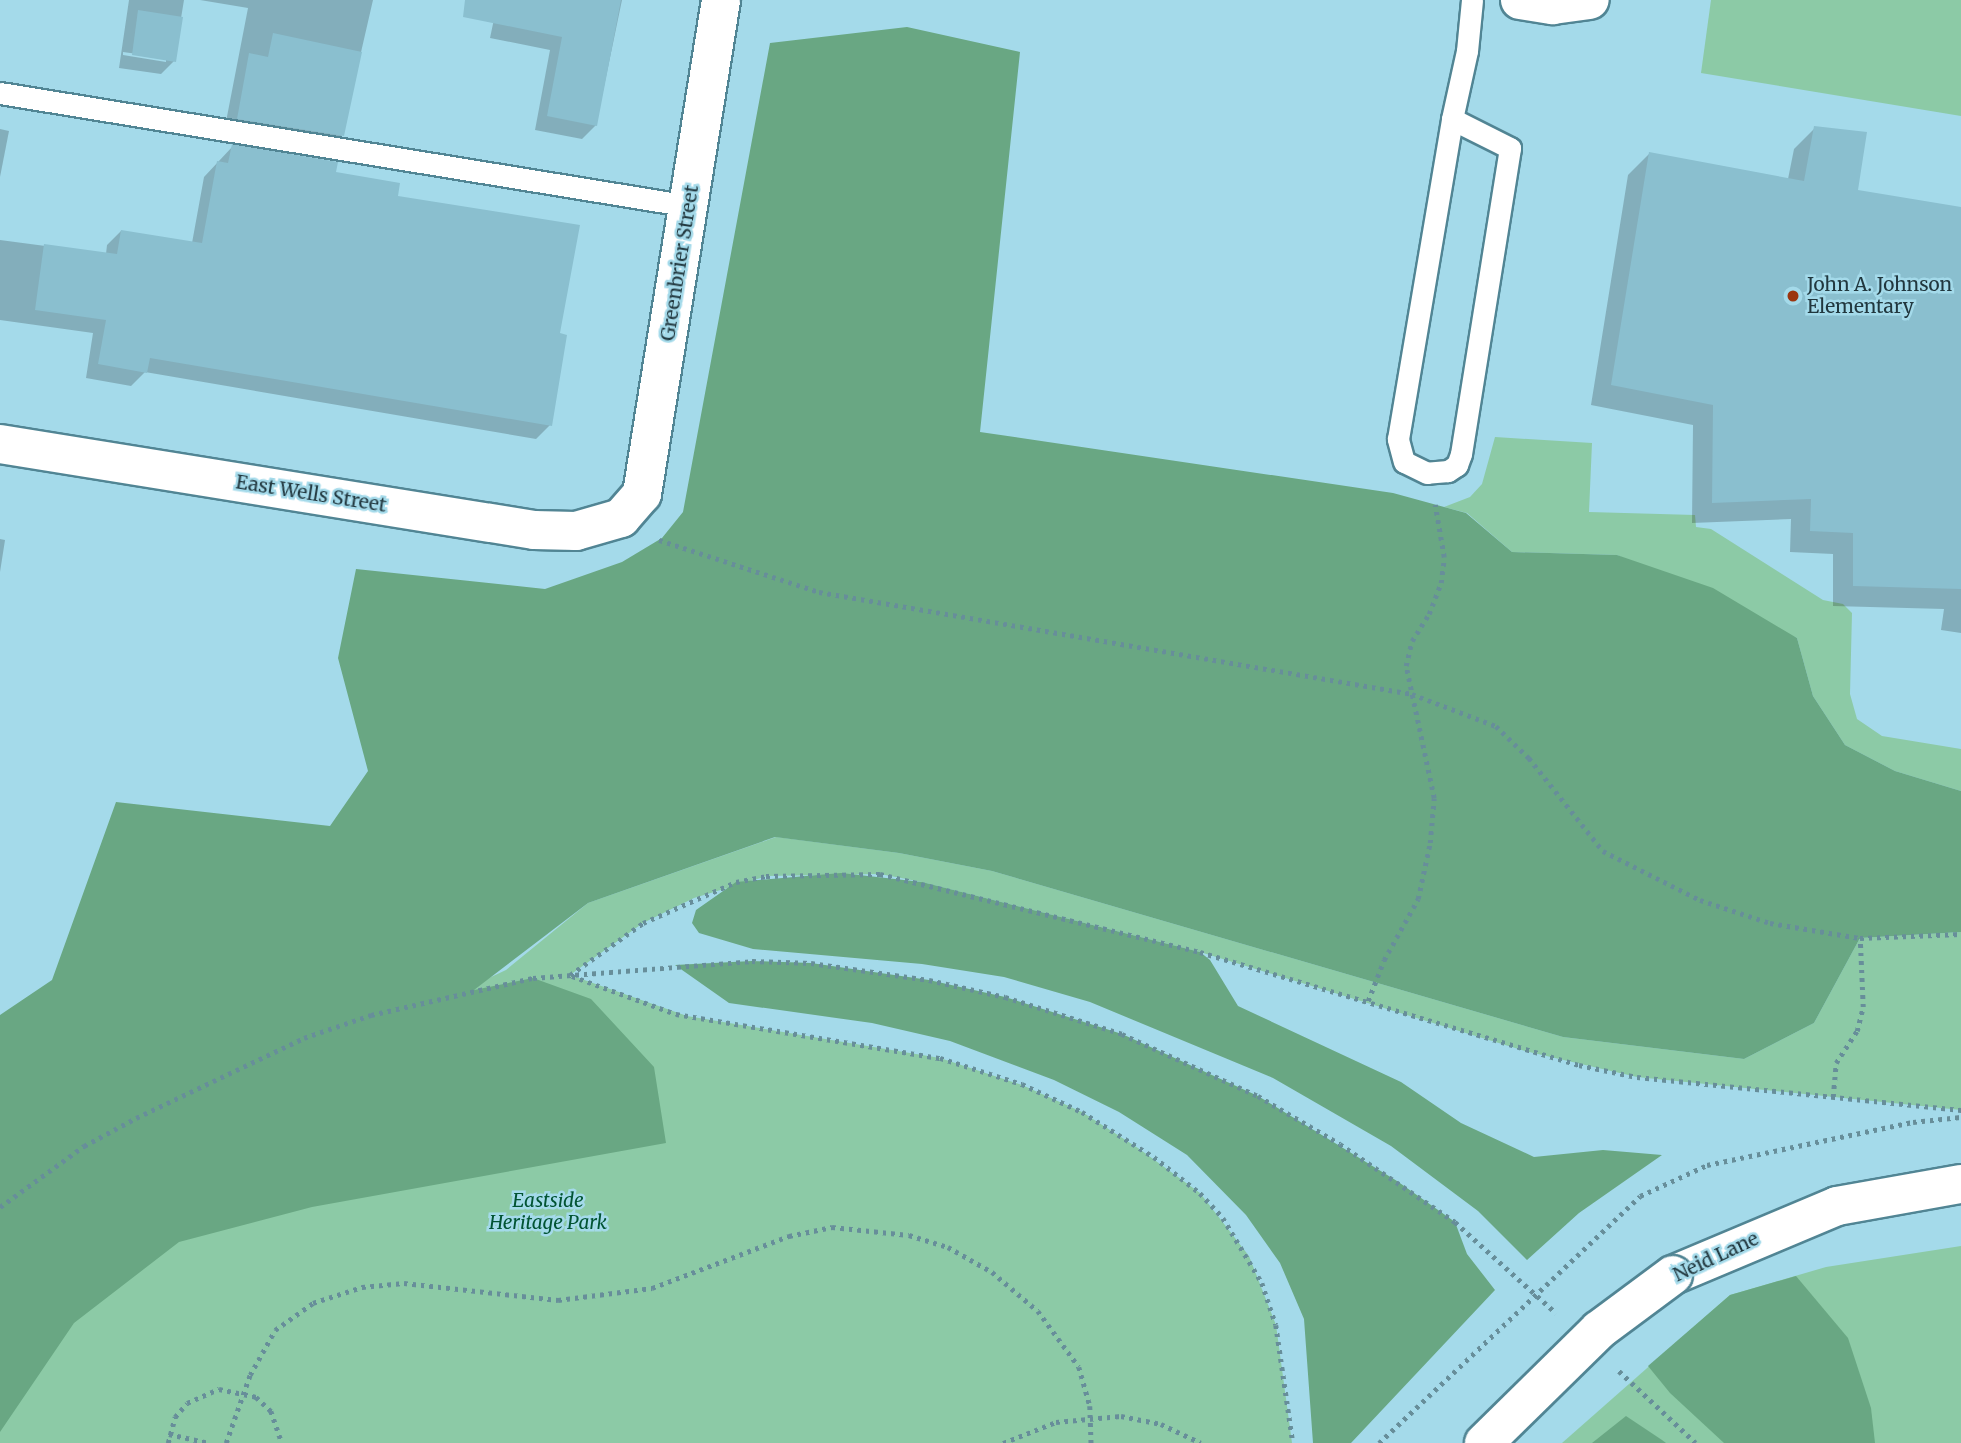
<!DOCTYPE html>
<html>
<head>
<meta charset="utf-8">
<style>
  body { margin:0 }
  #map { position:relative; width:1961px; height:1443px; overflow:hidden; background:#a4daea; font-family:Merriweather,serif }
  div>[style] { position:absolute }
  .green>* { inset:0; background:#8ccaa6 }
  .forest>* { inset:0; background:#69a783 }
  .shadow>* { inset:0; background:#0003 }
  .building>* { inset:0; background:#8abfcf }
  .path>* { height:4.5px; margin-top:-2.25px; transform-origin:0; background:repeating-linear-gradient(90deg,#678e9a 0 3.5px,transparent 0 8.5px) }
  .roads { filter:drop-shadow(2px 0 #518594) drop-shadow(-2px 0 #518594) drop-shadow(0 2px #518594) drop-shadow(0 -2px #518594) }
  .service>* { height:21px; margin:-10.5px; padding:0 10.5px; transform-origin:10.5px; border-radius:10.5px; background:#fff }
  .minor>* { height:38px; margin:-19px; padding:0 19px; transform-origin:19px; border-radius:19px; background:#fff }
  .secondary>* { height:38px; margin:-19px; padding:0 19px; transform-origin:19px; border-radius:19px; background:#fff }
  .path-bridge>* { height:4.5px; margin-top:-2.25px; transform-origin:0; background:repeating-linear-gradient(90deg,#678e9a 0 3.5px,transparent 0 8.5px) }
  .bridges { filter:drop-shadow(2px 0 #518594) drop-shadow(-2px 0 #518594) drop-shadow(0 2px #518594) drop-shadow(0 -2px #518594) }
  .secondary-bridge>* { height:38px; margin:-19px; padding:0 19px; transform-origin:19px; border-radius:19px; background:#fff }
  .dots>* { width:19px; height:19px; translate:-50% -50%; box-sizing:border-box; border:4px solid #a4daea; border-radius:50% }
  span { translate:-50% -50%; white-space:nowrap; text-align:center; line-height:1.15; -webkit-text-stroke:5px #a4daea; paint-order:stroke }
  .street-label { font-size:19px; color:#21373e }
  .poi-label { font-size:19px; color:#21373e }
  .left { translate:0 -50%; text-align:left }
  .park-label { font-size:19px; color:#025433; font-style:italic }
</style>
</head>
<body>
<div id="map">
  <div class="green">
    <div style="clip-path:polygon(1711px 0,1961px 0,1961px 116px,1701px 73px)"></div>
    <div style="clip-path:polygon(1495px 437px,1592px 443px,1589px 512px,1695px 515px,1696px 527px,1711px 529px,1823px 600px,1843px 604px,1852px 613px,1850px 694px,1857px 719px,1882px 736px,1961px 749px,1961px 791px,1895px 771px,1845px 745px,1813px 696px,1797px 638px,1617px 555px,1512px 552px,1467px 513px,1444px 507px,1470px 497px,1482px 484px)"></div>
    <div style="clip-path:polygon(776px 837px,899px 853px,992px 871px,1563px 1037px,1744px 1059px,1814px 1023px,1860px 938px,1961px 932px,1961px 1110px,1637px 1077px,1525px 1051px,1200px 952px,922px 882px,880px 874px,767px 876px,694px 898px,643px 923px,570px 975px,687px 1016px,940px 1058px,1022px 1085px,1082px 1112px,1138px 1148px,1200px 1193px,1249px 1256px,1276px 1325px,1292px 1443px,0 1443px,0 1207px,506px 970px,588px 903px)"></div>
    <div style="clip-path:polygon(1961px 1246px,1961px 1443px,1562px 1443px,1730px 1295px,1826px 1267px)"></div>
  </div>
  <div class="forest">
    <div style="clip-path:polygon(907px 27px,1020px 52px,980px 432px,1393px 493px,1466px 513px,1512px 552px,1617px 555px,1713px 588px,1797px 638px,1813px 696px,1845px 745px,1895px 771px,1961px 791px,1961px 932px,1860px 938px,1814px 1023px,1744px 1059px,1563px 1037px,992px 871px,899px 853px,775px 837px,588px 903px,474px 990px,533px 978px,591px 999px,654px 1067px,666px 1143px,312px 1207px,179px 1242px,74px 1323px,0 1432px,0 1015px,52px 980px,116px 802px,330px 826px,368px 771px,338px 658px,356px 569px,545px 589px,622px 562px,662px 538px,683px 512px,770px 43px)"></div>
    <div style="clip-path:polygon(841px 873px,922px 882px,1200px 952px,1210px 960px,1238px 1006px,1401px 1082px,1461px 1123px,1534px 1157px,1603px 1150px,1662px 1155px,1579px 1213px,1527px 1260px,1478px 1211px,1391px 1146px,1273px 1078px,1090px 1002px,1004px 977px,922px 964px,753px 949px,699px 933px,692px 923px,696px 910px,736px 882px)"></div>
    <div style="clip-path:polygon(752px 961px,811px 963px,929px 980px,1005px 997px,1122px 1034px,1258px 1096px,1397px 1181px,1455px 1222px,1467px 1254px,1495px 1290px,1351px 1443px,1313px 1443px,1304px 1319px,1280px 1263px,1246px 1215px,1187px 1155px,1119px 1112px,1054px 1080px,950px 1041px,872px 1023px,729px 1003px,675px 965px)"></div>
    <div style="clip-path:polygon(1796px 1276px,1848px 1338px,1871px 1408px,1875px 1443px,1724px 1443px,1670px 1393px,1648px 1366px,1730px 1295px)"></div>
    <div style="clip-path:polygon(1626px 1416px,1662px 1440px,1666px 1443px,1592px 1443px)"></div>
  </div>
  <div class="shadow">
    <div style="clip-path:polygon(evenodd,129px 0,184px 0,174px 61px,161px 74px,119px 68px,129px 0,123px 52px,166px 58px,166px 62px,123px 55px,123px 52px)"></div>
    <div style="clip-path:polygon(200px 0,373px 0,342px 135px,329px 149px,224px 132px,248px 8px)"></div>
    <div style="clip-path:polygon(498px 0,622px 0,596px 125px,582px 139px,535px 130px,550px 50px,490px 38px)"></div>
    <div style="clip-path:polygon(1815px 128px,1856px 192px,1961px 209px,1961px 633px,1941px 630px,1944px 609px,1833px 606px,1833px 554px,1790px 552px,1791px 519px,1692px 523px,1693px 425px,1591px 405px,1628px 175px,1649px 154px,1788px 179px,1794px 149px)"></div>
    <div style="clip-path:polygon(0 129px,9px 131px,0 177px)"></div>
    <div style="clip-path:polygon(233px 146px,334px 174px,396px 197px,558px 335px,550px 425px,536px 439px,145px 372px,131px 386px,86px 378px,93px 333px,0 320px,0 240px,106px 254px,107px 245px,121px 231px,192px 243px,204px 177px)"></div>
    <div style="clip-path:polygon(0 539px,5px 540px,0 572px)"></div>
  </div>
  <div class="building">
    <div style="clip-path:polygon(465px 0,621px 0,597px 126px,547px 116px,562px 37px,463px 17px)"></div>
    <div style="clip-path:polygon(138px 10px,183px 17px,176px 62px,132px 55px)"></div>
    <div style="clip-path:polygon(273px 33px,362px 52px,344px 136px,237px 119px,249px 53px,268px 57px)"></div>
    <div style="clip-path:polygon(1814px 126px,1867px 132px,1858px 190px,1961px 207px,1961px 589px,1853px 586px,1853px 533px,1810px 531px,1811px 499px,1712px 503px,1713px 405px,1611px 385px,1649px 152px,1804px 181px)"></div>
    <div style="clip-path:polygon(232px 144px,338px 162px,336px 172px,400px 183px,398px 196px,580px 225px,560px 333px,567px 335px,552px 426px,150px 358px,147px 373px,98px 364px,106px 320px,35px 310px,44px 244px,117px 254px,121px 230px,202px 243px,217px 161px,228px 163px)"></div>
  </div>
  <div class="path">
    <div style="left:659px;top:540px;width:168px;rotate:18deg"></div>
    <div style="left:819px;top:592px;width:602px;rotate:9.76deg"></div>
    <div style="left:1412px;top:694px;width:90px;rotate:20.9deg"></div>
    <div style="left:1496px;top:726px;width:46px;rotate:44.1deg"></div>
    <div style="left:1529px;top:758px;width:119px;rotate:51.5deg"></div>
    <div style="left:1603px;top:851px;width:109px;rotate:26.8deg"></div>
    <div style="left:1700px;top:900px;width:74px;rotate:18.2deg"></div>
    <div style="left:1770px;top:923px;width:91px;rotate:9.5deg"></div>
    <div style="left:1860px;top:938px;width:101px;rotate:-2.3deg"></div>
    <div style="left:570px;top:975px;width:90px;rotate:-35.5deg"></div>
    <div style="left:643px;top:923px;width:102px;rotate:-23.8deg"></div>
    <div style="left:736px;top:882px;width:31px;rotate:-11deg"></div>
    <div style="left:766px;top:876px;width:114px;rotate:-1deg"></div>
    <div style="left:880px;top:874px;width:329px;rotate:13.7deg"></div>
    <div style="left:1200px;top:952px;width:395px;rotate:16.6deg"></div>
    <div style="left:1579px;top:1065px;width:59px;rotate:11.7deg"></div>
    <div style="left:1637px;top:1077px;width:326px;rotate:5.8deg"></div>
    <div style="left:572px;top:976px;width:111px;rotate:20.1deg"></div>
    <div style="left:676px;top:1014px;width:268px;rotate:9.5deg"></div>
    <div style="left:940px;top:1058px;width:86px;rotate:17.6deg"></div>
    <div style="left:1022px;top:1084px;width:66px;rotate:25deg"></div>
    <div style="left:1082px;top:1112px;width:85px;rotate:32deg"></div>
    <div style="left:1154px;top:1157px;width:58px;rotate:38deg"></div>
    <div style="left:1200px;top:1193px;width:34px;rotate:47deg"></div>
    <div style="left:1223px;top:1218px;width:76px;rotate:59deg"></div>
    <div style="left:1262px;top:1283px;width:44px;rotate:71.6deg"></div>
    <div style="left:1276px;top:1325px;width:119px;rotate:81.8deg"></div>
    <div style="left:1368px;top:1001px;width:44px;rotate:-68.7deg"></div>
    <div style="left:1384px;top:960px;width:70px;rotate:-60.9deg"></div>
    <div style="left:1418px;top:899px;width:57px;rotate:-77.9deg"></div>
    <div style="left:1430px;top:843px;width:45px;rotate:-84.9deg"></div>
    <div style="left:1434px;top:798px;width:135px;rotate:-102deg"></div>
    <div style="left:1406px;top:666px;width:26px;rotate:-77deg"></div>
    <div style="left:1412px;top:641px;width:32px;rotate:-58deg"></div>
    <div style="left:1429px;top:614px;width:33px;rotate:-69deg"></div>
    <div style="left:1441px;top:583px;width:26px;rotate:-83deg"></div>
    <div style="left:1444px;top:557px;width:53px;rotate:-99.8deg"></div>
    <div style="left:1833px;top:1097px;width:34px;rotate:-85deg"></div>
    <div style="left:1836px;top:1063px;width:38px;rotate:-57deg"></div>
    <div style="left:1857px;top:1031px;width:25px;rotate:-76deg"></div>
    <div style="left:1863px;top:1007px;width:69px;rotate:-92.5deg"></div>
    <div style="left:1640px;top:1196px;width:74px;rotate:-24.8deg"></div>
    <div style="left:1707px;top:1165px;width:210px;rotate:-11.8deg"></div>
    <div style="left:1913px;top:1122px;width:48px;rotate:-5.9deg"></div>
    <div style="left:0;top:1207px;width:104px;rotate:-36deg"></div>
    <div style="left:84px;top:1146px;width:59px;rotate:-28.3deg"></div>
    <div style="left:136px;top:1118px;width:186px;rotate:-25.5deg"></div>
    <div style="left:304px;top:1038px;width:71px;rotate:-18.9deg"></div>
    <div style="left:371px;top:1015px;width:166px;rotate:-12.9deg"></div>
    <div style="left:533px;top:978px;width:220px;rotate:-4.4deg"></div>
    <div style="left:752px;top:961px;width:59px;rotate:1.9deg"></div>
    <div style="left:811px;top:963px;width:119px;rotate:8.2deg"></div>
    <div style="left:929px;top:980px;width:78px;rotate:12.6deg"></div>
    <div style="left:1005px;top:997px;width:123px;rotate:17.5deg"></div>
    <div style="left:1122px;top:1034px;width:149px;rotate:24.5deg"></div>
    <div style="left:1258px;top:1096px;width:95px;rotate:30.3deg"></div>
    <div style="left:1340px;top:1144px;width:139px;rotate:34.1deg"></div>
    <div style="left:1455px;top:1222px;width:136px;rotate:42deg"></div>
    <div style="left:1619px;top:1371px;width:105px;rotate:43.1deg"></div>
    <div style="left:169px;top:1434px;width:41px;rotate:12.7deg"></div>
    <div style="left:168px;top:1443px;width:27px;rotate:-75deg"></div>
    <div style="left:175px;top:1417px;width:18px;rotate:-49deg"></div>
    <div style="left:187px;top:1403px;width:35px;rotate:-24deg"></div>
    <div style="left:219px;top:1389px;width:38px;rotate:12deg"></div>
    <div style="left:256px;top:1397px;width:21px;rotate:43deg"></div>
    <div style="left:271px;top:1411px;width:34px;rotate:71deg"></div>
    <div style="left:226px;top:1443px;width:72px;rotate:-70.6deg"></div>
    <div style="left:250px;top:1375px;width:51px;rotate:-60.9deg"></div>
    <div style="left:275px;top:1330px;width:47px;rotate:-35.4deg"></div>
    <div style="left:313px;top:1303px;width:52px;rotate:-18.1deg"></div>
    <div style="left:362px;top:1287px;width:42px;rotate:-5.4deg"></div>
    <div style="left:404px;top:1283px;width:155px;rotate:6.3deg"></div>
    <div style="left:558px;top:1300px;width:95px;rotate:-7.3deg"></div>
    <div style="left:652px;top:1288px;width:147px;rotate:-20.8deg"></div>
    <div style="left:789px;top:1236px;width:44px;rotate:-11.8deg"></div>
    <div style="left:832px;top:1227px;width:77px;rotate:5.9deg"></div>
    <div style="left:909px;top:1235px;width:41px;rotate:17.1deg"></div>
    <div style="left:948px;top:1247px;width:51px;rotate:29.6deg"></div>
    <div style="left:992px;top:1272px;width:60px;rotate:40.3deg"></div>
    <div style="left:1038px;top:1311px;width:69px;rotate:53.8deg"></div>
    <div style="left:1079px;top:1367px;width:41px;rotate:74.2deg"></div>
    <div style="left:1090px;top:1406px;width:37px;rotate:88deg"></div>
    <div style="left:1003px;top:1443px;width:57px;rotate:-21.6deg"></div>
    <div style="left:1056px;top:1422px;width:65px;rotate:-5.3deg"></div>
    <div style="left:1121px;top:1416px;width:41px;rotate:11.3deg"></div>
    <div style="left:1161px;top:1424px;width:44px;rotate:25.4deg"></div>
  </div>
  <div class="roads">
    <div class="service">
      <div style="left:0;top:93px;width:698px;rotate:9.31deg"></div>
      <div style="left:1452px;top:119px;width:65px;rotate:26.6deg"></div>
      <div style="left:1510px;top:148px;width:310px;rotate:99.1deg"></div>
      <div style="left:1461px;top:454px;width:12px;rotate:110deg"></div>
      <div style="left:1457px;top:465px;width:11px;rotate:146deg"></div>
      <div style="left:1448px;top:471px;width:21px;rotate:175deg"></div>
      <div style="left:1427px;top:473px;width:25px;rotate:-154deg"></div>
      <div style="left:1404px;top:462px;width:24px;rotate:-105deg"></div>
      <div style="left:1398px;top:439px;width:325px;rotate:-80.4deg"></div>
      <div style="left:1452px;top:119px;width:70px;rotate:-77.6deg"></div>
      <div style="left:1467px;top:51px;width:51px;rotate:-84.4deg"></div>
    </div>
    <div class="minor">
      <div style="left:1520px;top:0;width:33px;rotate:9deg"></div>
      <div style="left:1553px;top:5px;width:37px;rotate:-8deg"></div>
      <div style="left:0;top:444px;width:541px;rotate:9.15deg"></div>
      <div style="left:534px;top:530px;width:42px;rotate:1.4deg"></div>
      <div style="left:576px;top:531px;width:47px;rotate:-16.1deg"></div>
      <div style="left:621px;top:518px;width:32px;rotate:-49deg"></div>
      <div style="left:642px;top:494px;width:500px;rotate:-80.91deg"></div>
    </div>
    <div class="secondary">
      <div style="left:1673px;top:1275px;width:178px;rotate:-22.8deg"></div>
      <div style="left:1837px;top:1206px;width:126px;rotate:-10.1deg"></div>
    </div>
  </div>
  <div class="path-bridge">
    <div style="left:1379px;top:1443px;width:359px;rotate:-43.4deg"></div>
  </div>
  <div class="bridges">
    <div class="secondary-bridge">
      <div style="left:1484px;top:1443px;width:161px;rotate:-44.5deg"></div>
      <div style="left:1599px;top:1330px;width:92px;rotate:-36.6deg"></div>
    </div>
  </div>
  <div class="dots">
    <div style="left:1793px;top:296px;background:#9b350f"></div>
  </div>
  <div class="street-label">
    <span style="left:680px;top:263px;rotate:-81deg">Greenbrier Street</span>
    <span style="left:311px;top:494px;rotate:9deg">East Wells Street</span>
    <span style="left:1716px;top:1257px;rotate:-25deg">Neid Lane</span>
  </div>
  <div class="poi-label">
    <span class="left" style="left:1807px;top:296px">John A. Johnson<br>Elementary</span>
  </div>
  <div class="park-label">
    <span style="left:548px;top:1212px">Eastside<br>Heritage Park</span>
  </div>
</div>
</body>
</html>
